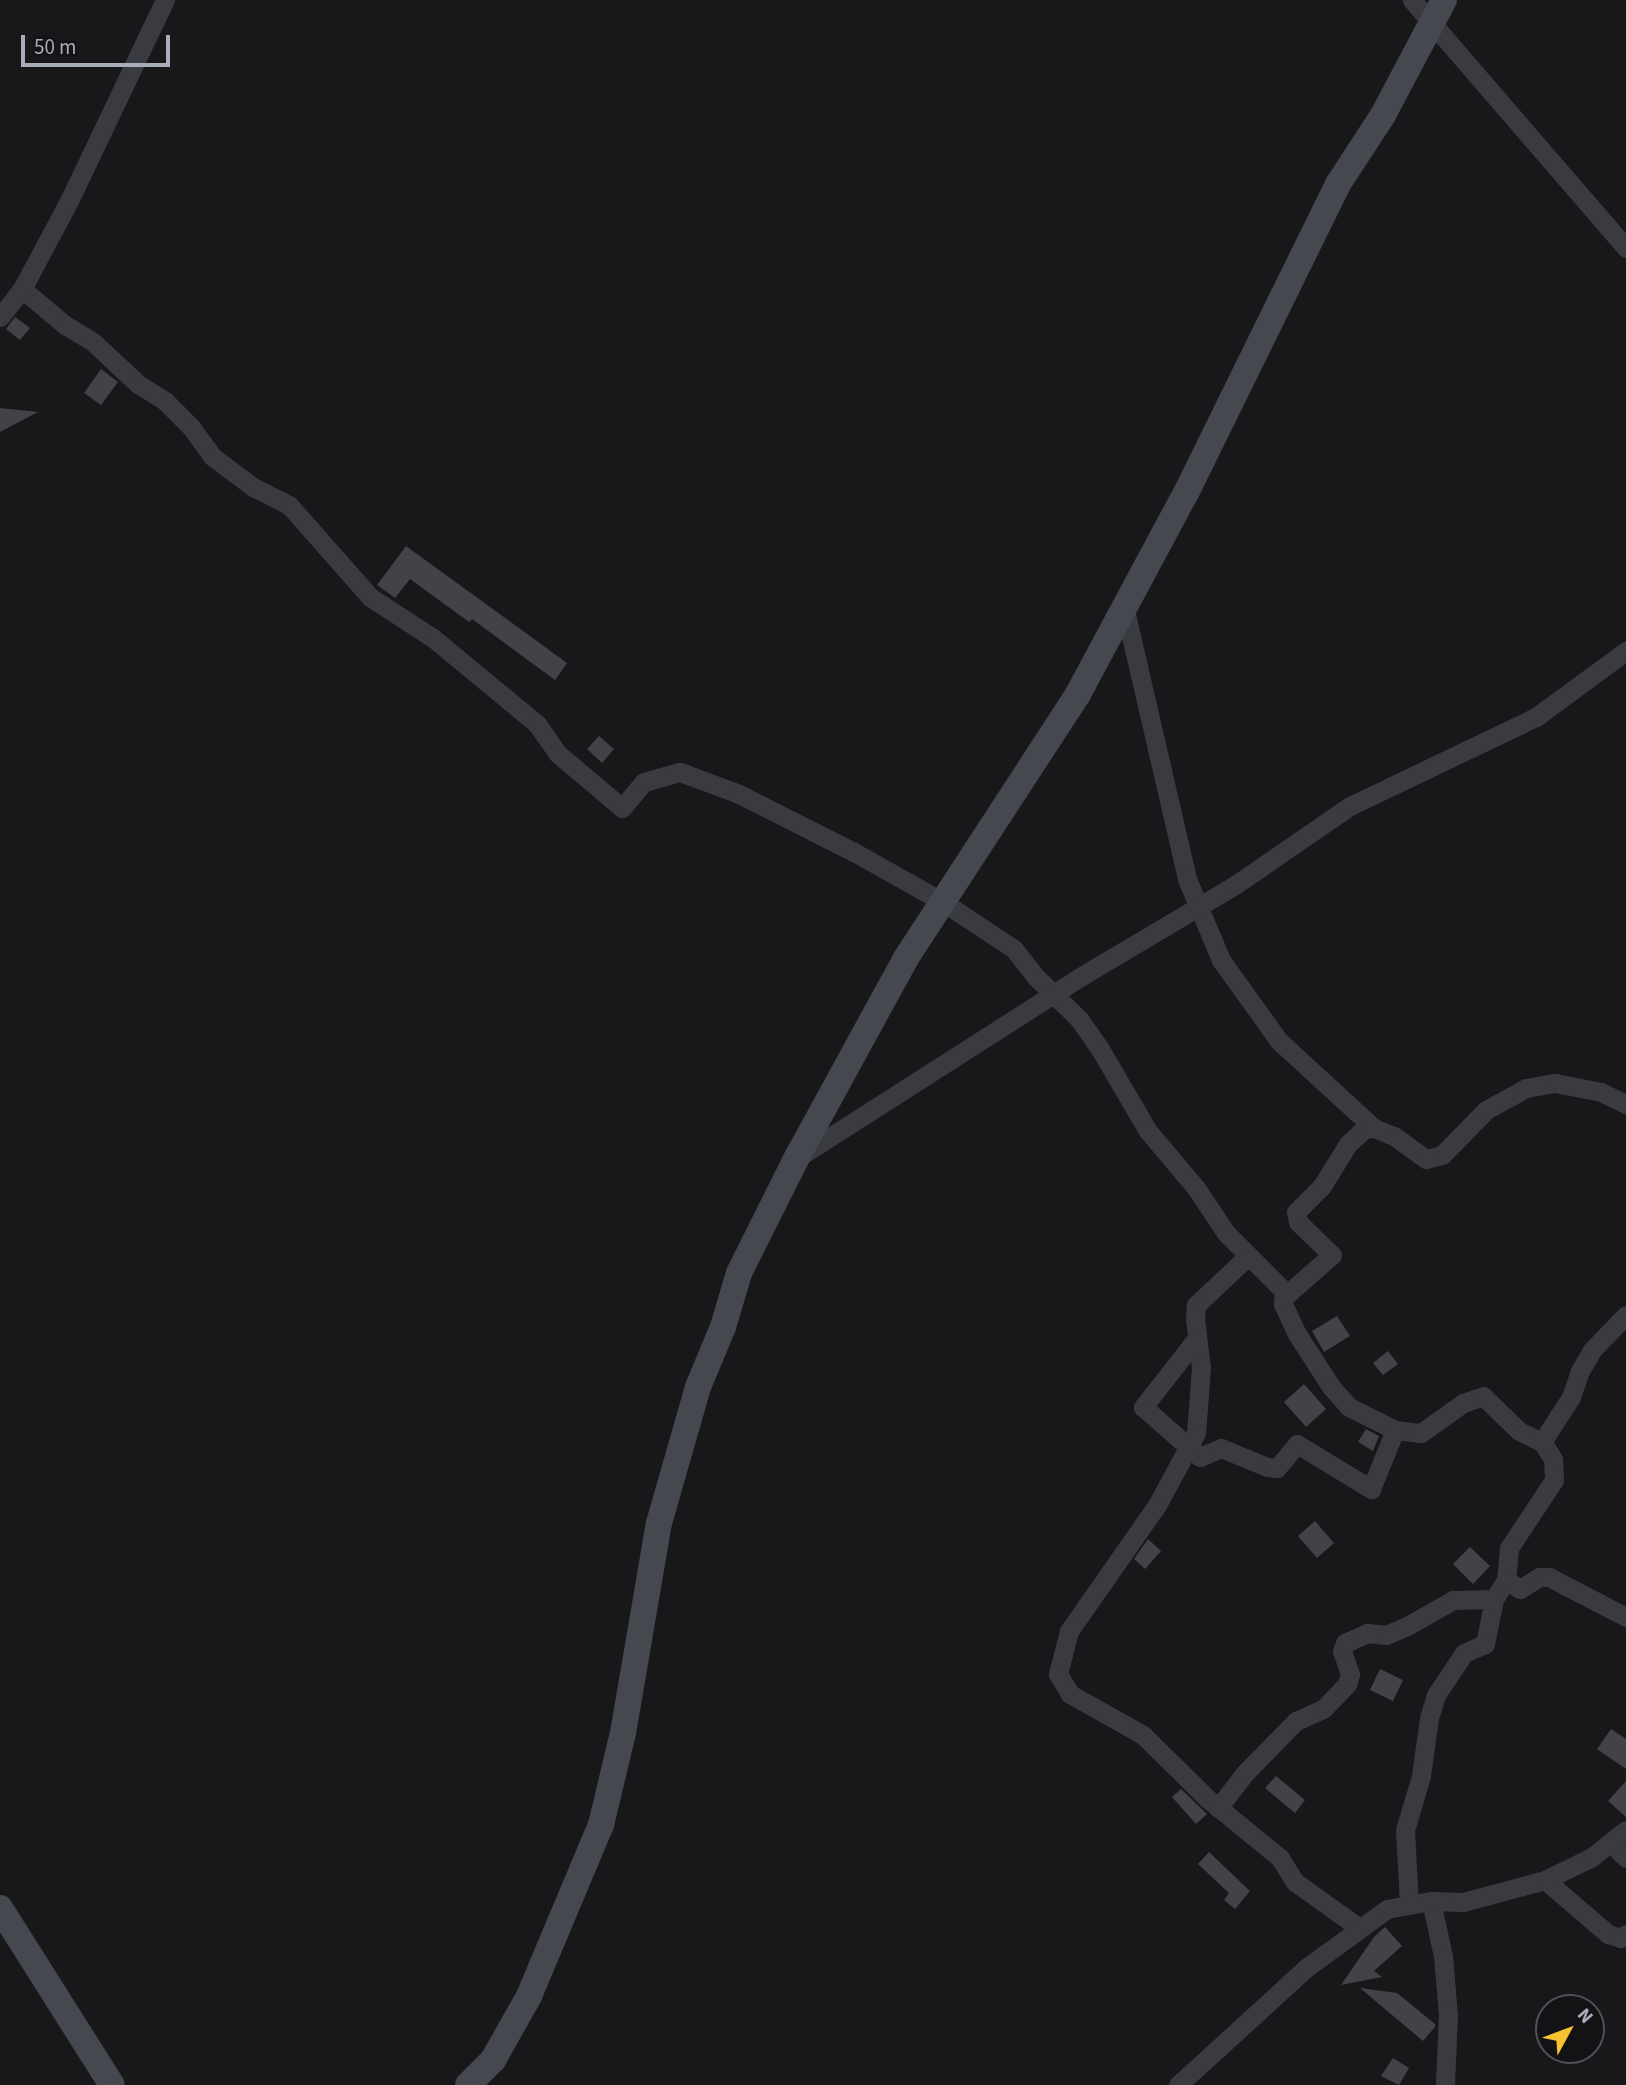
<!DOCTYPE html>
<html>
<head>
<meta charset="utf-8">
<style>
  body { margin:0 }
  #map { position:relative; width:1626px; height:2085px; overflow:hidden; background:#18181a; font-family:"Source Sans 3",sans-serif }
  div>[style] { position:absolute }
  .building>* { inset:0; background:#424247 }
  .street>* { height:19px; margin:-9.5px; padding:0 9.5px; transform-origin:9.5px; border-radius:9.5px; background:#3a3b41 }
  .secondary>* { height:26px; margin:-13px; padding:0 13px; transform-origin:13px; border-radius:13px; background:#46484f }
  span { translate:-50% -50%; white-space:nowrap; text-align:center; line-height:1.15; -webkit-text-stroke:6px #131315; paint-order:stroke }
  .north { position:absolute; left:1535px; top:1994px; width:70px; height:70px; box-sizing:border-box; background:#131315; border:2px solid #4f5157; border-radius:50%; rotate:49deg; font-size:19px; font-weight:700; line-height:28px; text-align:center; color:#a9adba }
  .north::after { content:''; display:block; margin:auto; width:24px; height:32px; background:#f9c230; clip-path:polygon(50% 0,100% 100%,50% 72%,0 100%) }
  .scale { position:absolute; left:21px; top:35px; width:149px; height:32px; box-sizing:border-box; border:4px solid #a9adba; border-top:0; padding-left:9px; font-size:21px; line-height:24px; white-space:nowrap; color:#a9adba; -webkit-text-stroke:5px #131315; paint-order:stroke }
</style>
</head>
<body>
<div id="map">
  <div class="building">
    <div style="clip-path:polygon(15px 317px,30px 328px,20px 340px,6px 329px)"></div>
    <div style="clip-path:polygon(101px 369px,118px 382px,101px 405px,84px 393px)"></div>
    <div style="clip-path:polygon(0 408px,38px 412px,0 432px)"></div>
    <div style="clip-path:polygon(406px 546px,567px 663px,555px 680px,472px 619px,469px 622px,410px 579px,395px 598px,377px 585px)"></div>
    <div style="clip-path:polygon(599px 736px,614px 749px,602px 763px,587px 749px)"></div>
    <div style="clip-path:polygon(1337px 1316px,1350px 1336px,1324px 1352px,1312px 1331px)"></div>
    <div style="clip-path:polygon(1388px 1351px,1398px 1364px,1383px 1375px,1373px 1363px)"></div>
    <div style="clip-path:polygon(1304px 1384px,1326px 1409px,1306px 1427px,1284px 1402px)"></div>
    <div style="clip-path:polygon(1366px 1429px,1379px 1436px,1373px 1451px,1358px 1442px)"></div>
    <div style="clip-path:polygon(1315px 1521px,1334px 1543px,1317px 1558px,1298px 1536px)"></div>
    <div style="clip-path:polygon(1148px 1539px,1161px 1551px,1145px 1569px,1134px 1559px)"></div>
    <div style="clip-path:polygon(1470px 1547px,1490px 1566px,1473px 1584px,1453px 1564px)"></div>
    <div style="clip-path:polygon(1380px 1669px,1403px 1680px,1393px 1701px,1370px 1690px)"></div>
    <div style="clip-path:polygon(1611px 1729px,1626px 1739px,1626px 1769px,1597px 1749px)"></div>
    <div style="clip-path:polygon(1276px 1776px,1305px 1800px,1295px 1813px,1265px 1788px)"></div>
    <div style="clip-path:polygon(1626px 1781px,1626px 1817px,1608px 1801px)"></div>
    <div style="clip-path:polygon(1181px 1789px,1207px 1814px,1196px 1824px,1172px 1797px)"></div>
    <div style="clip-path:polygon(1209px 1852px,1250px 1891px,1235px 1909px,1224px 1900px,1229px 1893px,1198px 1864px)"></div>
    <div style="clip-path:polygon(1385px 1927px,1402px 1946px,1374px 1971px,1382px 1977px,1341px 1985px,1374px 1937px)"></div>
    <div style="clip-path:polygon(1360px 1988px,1397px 1993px,1435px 2024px,1435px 2027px,1423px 2041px)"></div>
    <div style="clip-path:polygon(1393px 2058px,1409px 2068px,1399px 2085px,1381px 2076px)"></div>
  </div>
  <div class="street">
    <div style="left:1412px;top:0;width:328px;rotate:49.2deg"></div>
    <div style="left:22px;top:289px;width:56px;rotate:39.9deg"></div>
    <div style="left:65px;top:325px;width:31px;rotate:31deg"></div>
    <div style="left:92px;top:341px;width:63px;rotate:43.1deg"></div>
    <div style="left:138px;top:384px;width:32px;rotate:32deg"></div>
    <div style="left:165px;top:401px;width:37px;rotate:45deg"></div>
    <div style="left:191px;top:427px;width:37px;rotate:54deg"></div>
    <div style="left:213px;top:457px;width:50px;rotate:36.9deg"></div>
    <div style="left:253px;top:487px;width:40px;rotate:26.6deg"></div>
    <div style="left:289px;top:505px;width:123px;rotate:48.6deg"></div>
    <div style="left:370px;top:597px;width:75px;rotate:33.1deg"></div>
    <div style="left:433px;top:638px;width:135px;rotate:39.6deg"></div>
    <div style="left:537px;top:724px;width:35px;rotate:55deg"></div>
    <div style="left:557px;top:753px;width:85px;rotate:40.2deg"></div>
    <div style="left:622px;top:808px;width:34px;rotate:-50deg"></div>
    <div style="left:644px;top:782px;width:37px;rotate:-16deg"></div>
    <div style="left:680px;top:772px;width:63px;rotate:20.4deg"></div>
    <div style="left:739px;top:794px;width:129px;rotate:26.8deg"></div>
    <div style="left:854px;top:852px;width:102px;rotate:29.3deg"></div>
    <div style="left:943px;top:902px;width:85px;rotate:33.5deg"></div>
    <div style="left:1014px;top:949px;width:37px;rotate:52deg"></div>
    <div style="left:1037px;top:978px;width:59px;rotate:44.3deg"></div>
    <div style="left:1079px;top:1019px;width:37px;rotate:55deg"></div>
    <div style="left:1100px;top:1049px;width:95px;rotate:59.7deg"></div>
    <div style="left:1148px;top:1131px;width:75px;rotate:49.9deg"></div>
    <div style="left:1196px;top:1188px;width:54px;rotate:56.3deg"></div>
    <div style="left:1226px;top:1233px;width:82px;rotate:45deg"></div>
    <div style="left:1284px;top:1291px;width:13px;rotate:94deg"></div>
    <div style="left:1283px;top:1304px;width:33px;rotate:65deg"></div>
    <div style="left:1297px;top:1334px;width:64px;rotate:57.1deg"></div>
    <div style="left:1332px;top:1388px;width:25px;rotate:48deg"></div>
    <div style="left:1349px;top:1407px;width:51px;rotate:26.6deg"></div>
    <div style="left:1395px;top:1430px;width:26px;rotate:7deg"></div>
    <div style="left:1421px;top:1433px;width:52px;rotate:-35.5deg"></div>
    <div style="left:1463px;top:1403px;width:21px;rotate:-19deg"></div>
    <div style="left:1483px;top:1396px;width:50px;rotate:44.2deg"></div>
    <div style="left:1519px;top:1431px;width:25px;rotate:26deg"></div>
    <div style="left:1542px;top:1442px;width:20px;rotate:57deg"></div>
    <div style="left:1553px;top:1459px;width:21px;rotate:87deg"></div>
    <div style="left:1554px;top:1480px;width:82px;rotate:123.5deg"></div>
    <div style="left:1509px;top:1548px;width:32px;rotate:95deg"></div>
    <div style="left:1506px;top:1580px;width:22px;rotate:122deg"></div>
    <div style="left:1494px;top:1599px;width:46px;rotate:101.3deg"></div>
    <div style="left:1485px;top:1644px;width:23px;rotate:157deg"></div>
    <div style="left:1464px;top:1653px;width:50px;rotate:123.7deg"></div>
    <div style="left:1436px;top:1695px;width:24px;rotate:107deg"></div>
    <div style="left:1429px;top:1718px;width:59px;rotate:97.9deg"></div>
    <div style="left:1421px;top:1776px;width:56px;rotate:106.5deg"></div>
    <div style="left:1405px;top:1830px;width:73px;rotate:86.9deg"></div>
    <div style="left:0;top:317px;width:36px;rotate:-52deg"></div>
    <div style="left:22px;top:289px;width:100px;rotate:-61.9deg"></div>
    <div style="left:69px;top:201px;width:223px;rotate:-64.5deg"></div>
    <div style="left:1125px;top:610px;width:276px;rotate:77deg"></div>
    <div style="left:1187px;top:879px;width:88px;rotate:67.2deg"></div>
    <div style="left:1221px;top:960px;width:100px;rotate:54.4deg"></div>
    <div style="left:1279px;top:1041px;width:129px;rotate:42.5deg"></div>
    <div style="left:797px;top:1158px;width:336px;rotate:-32.6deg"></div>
    <div style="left:1080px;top:977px;width:180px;rotate:-30.7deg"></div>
    <div style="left:1235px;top:885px;width:140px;rotate:-34.5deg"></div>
    <div style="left:1350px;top:806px;width:206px;rotate:-25.6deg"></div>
    <div style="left:1536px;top:717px;width:112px;rotate:-36.3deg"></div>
    <div style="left:1247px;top:1257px;width:70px;rotate:136.7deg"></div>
    <div style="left:1196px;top:1305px;width:14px;rotate:94deg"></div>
    <div style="left:1195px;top:1319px;width:49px;rotate:83deg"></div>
    <div style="left:1201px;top:1368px;width:65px;rotate:94.4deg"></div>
    <div style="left:1196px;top:1433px;width:82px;rotate:118.4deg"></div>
    <div style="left:1157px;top:1505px;width:154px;rotate:124.9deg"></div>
    <div style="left:1069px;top:1631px;width:44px;rotate:104.3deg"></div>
    <div style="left:1058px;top:1674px;width:23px;rotate:59deg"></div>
    <div style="left:1070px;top:1694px;width:84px;rotate:29.3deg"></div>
    <div style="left:1143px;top:1735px;width:91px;rotate:44.6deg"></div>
    <div style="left:1208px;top:1799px;width:93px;rotate:39.3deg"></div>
    <div style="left:1280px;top:1858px;width:28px;rotate:58deg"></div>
    <div style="left:1295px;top:1882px;width:77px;rotate:35.5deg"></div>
    <div style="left:1285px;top:1296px;width:62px;rotate:-41.1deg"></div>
    <div style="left:1332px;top:1255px;width:47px;rotate:-135.9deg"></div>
    <div style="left:1298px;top:1222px;width:10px;rotate:-101deg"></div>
    <div style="left:1296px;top:1212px;width:37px;rotate:-45deg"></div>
    <div style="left:1322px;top:1186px;width:49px;rotate:-58.2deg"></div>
    <div style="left:1348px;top:1144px;width:22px;rotate:-43deg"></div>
    <div style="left:1364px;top:1129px;width:10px;rotate:-6deg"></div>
    <div style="left:1374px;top:1128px;width:22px;rotate:22deg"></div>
    <div style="left:1394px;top:1136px;width:39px;rotate:36deg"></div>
    <div style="left:1426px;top:1159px;width:16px;rotate:-14deg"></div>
    <div style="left:1442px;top:1155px;width:63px;rotate:-45.6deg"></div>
    <div style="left:1486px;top:1110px;width:46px;rotate:-28.8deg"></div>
    <div style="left:1526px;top:1088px;width:29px;rotate:-10deg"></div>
    <div style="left:1555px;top:1083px;width:47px;rotate:11.1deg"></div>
    <div style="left:1601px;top:1092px;width:28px;rotate:26deg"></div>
    <div style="left:1197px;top:1338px;width:88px;rotate:128deg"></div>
    <div style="left:1143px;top:1407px;width:76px;rotate:41.3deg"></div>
    <div style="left:1200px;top:1457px;width:23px;rotate:-23deg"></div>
    <div style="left:1221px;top:1448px;width:50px;rotate:22.4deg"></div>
    <div style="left:1267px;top:1467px;width:10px;rotate:6deg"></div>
    <div style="left:1277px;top:1468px;width:31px;rotate:-50deg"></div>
    <div style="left:1297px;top:1444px;width:87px;rotate:31.3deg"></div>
    <div style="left:1371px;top:1489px;width:64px;rotate:-67.9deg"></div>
    <div style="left:1542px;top:1442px;width:54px;rotate:-57.2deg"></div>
    <div style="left:1571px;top:1397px;width:28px;rotate:-71deg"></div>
    <div style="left:1580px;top:1371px;width:24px;rotate:-60deg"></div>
    <div style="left:1592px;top:1350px;width:49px;rotate:-45.8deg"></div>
    <div style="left:1506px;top:1580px;width:17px;rotate:33deg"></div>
    <div style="left:1520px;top:1589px;width:22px;rotate:-32deg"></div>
    <div style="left:1539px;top:1577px;width:10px"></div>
    <div style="left:1549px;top:1577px;width:87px;rotate:27.5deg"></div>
    <div style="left:1218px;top:1808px;width:44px;rotate:-52.4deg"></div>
    <div style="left:1245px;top:1773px;width:73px;rotate:-45.6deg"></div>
    <div style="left:1296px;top:1721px;width:30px;rotate:-24deg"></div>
    <div style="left:1323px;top:1709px;width:35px;rotate:-46deg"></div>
    <div style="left:1347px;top:1684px;width:10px;rotate:-73deg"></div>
    <div style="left:1350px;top:1674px;width:24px;rotate:-109deg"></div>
    <div style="left:1342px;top:1651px;width:9px;rotate:-69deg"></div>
    <div style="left:1345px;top:1643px;width:24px;rotate:-24deg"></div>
    <div style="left:1367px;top:1633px;width:19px;rotate:6deg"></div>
    <div style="left:1386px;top:1635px;width:23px;rotate:-23deg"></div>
    <div style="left:1407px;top:1626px;width:53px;rotate:-29.5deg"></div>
    <div style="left:1453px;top:1600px;width:41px;rotate:-1.4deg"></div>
    <div style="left:1611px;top:1843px;width:21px;rotate:45deg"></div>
    <div style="left:1545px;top:1880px;width:83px;rotate:40.6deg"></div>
    <div style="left:1608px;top:1934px;width:13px;rotate:18deg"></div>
    <div style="left:1620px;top:1938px;width:7px;rotate:-34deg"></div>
    <div style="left:1431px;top:1901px;width:56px;rotate:77.7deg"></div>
    <div style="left:1443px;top:1956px;width:59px;rotate:85.2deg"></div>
    <div style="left:1448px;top:2015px;width:70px;rotate:92.5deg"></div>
    <div style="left:1178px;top:2085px;width:173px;rotate:-42.4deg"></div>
    <div style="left:1306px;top:1968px;width:100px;rotate:-36.1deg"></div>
    <div style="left:1387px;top:1909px;width:45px;rotate:-10.3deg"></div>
    <div style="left:1431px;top:1901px;width:32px;rotate:2deg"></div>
    <div style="left:1463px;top:1902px;width:85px;rotate:-15deg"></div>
    <div style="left:1545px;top:1880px;width:52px;rotate:-26.1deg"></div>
    <div style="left:1592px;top:1857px;width:43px;rotate:-38.5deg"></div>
  </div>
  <div class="secondary">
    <div style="left:0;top:1908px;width:209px;rotate:57.7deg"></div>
    <div style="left:468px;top:2085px;width:35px;rotate:-45deg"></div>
    <div style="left:493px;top:2060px;width:73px;rotate:-60.6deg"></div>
    <div style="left:529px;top:1996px;width:186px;rotate:-67.2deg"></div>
    <div style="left:601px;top:1825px;width:95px;rotate:-76.6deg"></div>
    <div style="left:623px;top:1733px;width:213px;rotate:-80.3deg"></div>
    <div style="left:659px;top:1523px;width:141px;rotate:-74deg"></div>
    <div style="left:698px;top:1387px;width:65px;rotate:-67.4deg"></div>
    <div style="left:723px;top:1327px;width:56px;rotate:-73.5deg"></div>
    <div style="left:739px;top:1273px;width:127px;rotate:-63.4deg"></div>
    <div style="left:796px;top:1159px;width:229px;rotate:-61.3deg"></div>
    <div style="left:906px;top:958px;width:315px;rotate:-56.9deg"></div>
    <div style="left:1078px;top:694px;width:230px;rotate:-61.8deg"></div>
    <div style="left:1187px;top:491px;width:342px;rotate:-63.8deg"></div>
    <div style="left:1338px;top:184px;width:82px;rotate:-56.9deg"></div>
    <div style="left:1383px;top:115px;width:130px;rotate:-62.1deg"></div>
  </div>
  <div class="north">N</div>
  <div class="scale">50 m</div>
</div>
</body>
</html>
